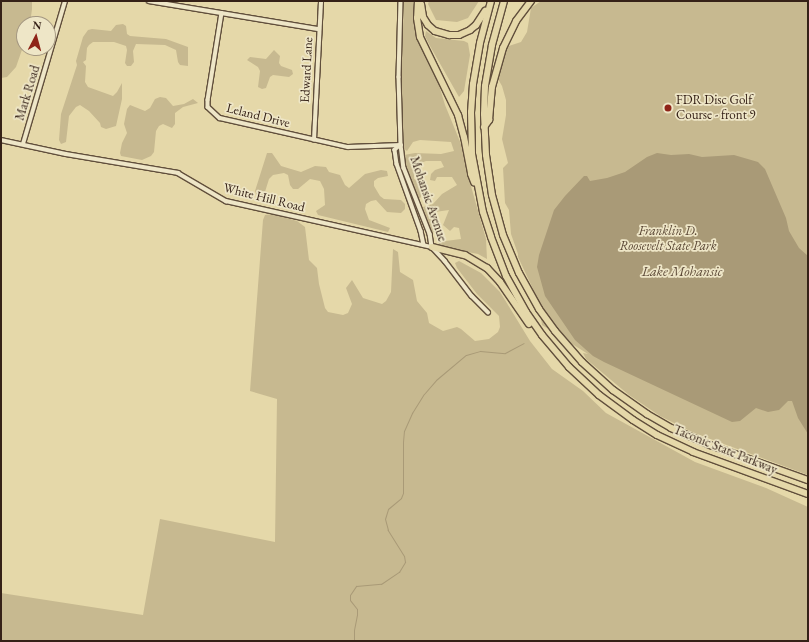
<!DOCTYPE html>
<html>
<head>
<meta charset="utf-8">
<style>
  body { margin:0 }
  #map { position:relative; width:809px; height:642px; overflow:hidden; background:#e5d8a9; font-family:"EB Garamond",serif }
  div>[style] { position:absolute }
  .green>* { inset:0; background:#c7b990 }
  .water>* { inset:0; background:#a99a77 }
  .stream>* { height:1px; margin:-0.5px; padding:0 0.5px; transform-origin:0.5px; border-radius:0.5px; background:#a99a77 }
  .roads { filter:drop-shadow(1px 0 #614f3c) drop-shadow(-1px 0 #614f3c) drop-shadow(0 1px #614f3c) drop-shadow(0 -1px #614f3c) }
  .street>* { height:3.5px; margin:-1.75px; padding:0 1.75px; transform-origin:1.75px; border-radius:1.75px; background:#eee6c7 }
  .highway>* { height:6px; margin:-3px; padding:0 3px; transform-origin:3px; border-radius:3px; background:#e5d8a9 }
  .dots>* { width:11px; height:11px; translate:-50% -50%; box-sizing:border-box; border:2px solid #eee6c7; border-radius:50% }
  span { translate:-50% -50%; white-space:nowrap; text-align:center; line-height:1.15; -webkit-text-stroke:3.5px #eee6c7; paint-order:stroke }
  .street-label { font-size:13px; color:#352117 }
  .poi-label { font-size:13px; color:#352117 }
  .left { translate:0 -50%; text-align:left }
  .park-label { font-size:13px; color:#5a4735; font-style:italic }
  .water-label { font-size:14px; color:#5e4b39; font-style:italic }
  .frame { position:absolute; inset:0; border:2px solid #352117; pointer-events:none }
  .north { position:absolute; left:16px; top:16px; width:40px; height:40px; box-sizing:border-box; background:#eee6c7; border:1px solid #a49781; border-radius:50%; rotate:6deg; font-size:11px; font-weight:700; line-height:16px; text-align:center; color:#352117 }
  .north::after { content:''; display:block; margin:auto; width:14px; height:18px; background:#8f2418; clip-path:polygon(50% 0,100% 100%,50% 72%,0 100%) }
</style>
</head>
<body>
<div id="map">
  <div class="green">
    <div style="clip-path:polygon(1px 1px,32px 1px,32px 9px,30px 24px,24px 24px,24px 44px,16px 67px,7px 77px,1px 78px)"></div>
    <div style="clip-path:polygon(404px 1px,417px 1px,416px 19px,440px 80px,439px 85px,445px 105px,461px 144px,467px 172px,486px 239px,487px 259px,478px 254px,441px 247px,438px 242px,461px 239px,459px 228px,454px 227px,450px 231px,443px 225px,449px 210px,435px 212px,435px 221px,437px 226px,435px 232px,431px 232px,423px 207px,433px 204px,442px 194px,457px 185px,452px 177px,437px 177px,435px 181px,430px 180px,431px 174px,435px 170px,444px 167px,441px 161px,426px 161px,418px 164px,414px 170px,414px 179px,422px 183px,421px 197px,419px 199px,405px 165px,404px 155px,415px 153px,441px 154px,454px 151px,451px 142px,420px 140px,413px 142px,407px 151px,403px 148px,401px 80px)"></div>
    <div style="clip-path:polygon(429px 1px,479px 1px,468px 18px,457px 22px,436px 20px,428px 4px)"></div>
    <div style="clip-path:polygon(541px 1px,808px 1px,808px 475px,694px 433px,660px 416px,629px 395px,586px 359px,583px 353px,588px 354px,542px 325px,539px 306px,533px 296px,533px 289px,518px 257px,518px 254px,511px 234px,509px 210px,505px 203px,503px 168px,508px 163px,502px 139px,506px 115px,506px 100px,502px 86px,498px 79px,506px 47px,521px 42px,527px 32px,531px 8px)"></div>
    <div style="clip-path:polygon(123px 24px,126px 26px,127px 34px,130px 36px,166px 39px,188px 47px,188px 66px,180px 65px,178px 62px,176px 50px,165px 45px,136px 44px,133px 51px,134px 62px,131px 66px,127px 66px,125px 63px,127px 50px,126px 46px,114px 42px,93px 42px,89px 45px,87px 48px,86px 60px,83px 62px,86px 66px,85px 82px,88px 87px,113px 96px,117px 92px,122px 83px,122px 99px,116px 126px,106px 129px,101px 127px,100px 123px,89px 111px,80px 105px,76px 107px,69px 116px,66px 142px,61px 144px,59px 140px,61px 114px,77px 65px,76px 61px,83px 37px,88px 30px,92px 29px,111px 31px,116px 25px)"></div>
    <div style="clip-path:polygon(426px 31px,436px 38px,464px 41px,468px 43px,470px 55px,464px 91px,459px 97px,430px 46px,425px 36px)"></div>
    <div style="clip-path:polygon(274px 50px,280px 56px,279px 63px,281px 66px,292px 70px,293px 74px,289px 77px,273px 75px,270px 77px,266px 88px,262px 89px,258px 87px,260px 71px,258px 67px,247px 60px,250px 57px,266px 59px)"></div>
    <div style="clip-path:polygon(160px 97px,166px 98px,173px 106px,184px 104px,193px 99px,198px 103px,183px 107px,175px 113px,175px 124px,172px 128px,163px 124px,159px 126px,156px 131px,154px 152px,151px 156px,142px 160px,121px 156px,120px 153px,122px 143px,127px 133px,124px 124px,127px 109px,130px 105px,145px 111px,150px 108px,155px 99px)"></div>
    <div style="clip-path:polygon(267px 153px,272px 153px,281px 166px,301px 172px,315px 166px,326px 167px,329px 172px,340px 175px,345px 185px,349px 188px,365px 174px,381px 170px,387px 171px,388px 176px,378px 178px,374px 181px,374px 186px,380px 196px,384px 199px,401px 200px,405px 204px,405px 209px,401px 213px,387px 212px,376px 200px,371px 201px,366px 204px,365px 209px,369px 220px,390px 228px,388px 232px,318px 215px,316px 211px,325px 205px,324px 189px,320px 181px,310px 179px,298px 189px,293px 189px,290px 185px,288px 175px,284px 173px,273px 175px,269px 179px,264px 195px,261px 199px,257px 196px,255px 191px)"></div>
    <div style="clip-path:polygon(273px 214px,297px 221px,305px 227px,309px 260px,317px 268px,319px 284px,325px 308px,328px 312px,343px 315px,348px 313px,352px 304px,346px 288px,352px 280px,363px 298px,382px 304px,386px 301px,391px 292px,393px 249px,398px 252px,400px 272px,413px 280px,417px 301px,427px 313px,429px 323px,443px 331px,457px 327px,461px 329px,475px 341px,489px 339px,498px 332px,500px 327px,499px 316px,477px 294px,457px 268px,455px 263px,459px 261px,481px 273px,500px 292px,530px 341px,552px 369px,583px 391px,606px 413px,695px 462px,766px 488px,808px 507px,808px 641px,1px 641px,1px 593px,143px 615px,160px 519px,275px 542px,277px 399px,250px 391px,263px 220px,265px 215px)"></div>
  </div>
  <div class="water">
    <div style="clip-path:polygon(657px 153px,671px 155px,689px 154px,702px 157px,734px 155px,758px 162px,765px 169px,786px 218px,789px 231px,799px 248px,808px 256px,808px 434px,798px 418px,792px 401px,788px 401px,779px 410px,768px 412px,756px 408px,740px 421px,732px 422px,604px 362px,593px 356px,575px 340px,545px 296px,537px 267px,539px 255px,554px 210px,565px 196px,584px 176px,587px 176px,590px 181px,607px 178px,625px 172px,647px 157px)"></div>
  </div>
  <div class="stream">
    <div style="left:354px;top:641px;width:11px;rotate:-90deg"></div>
    <div style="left:354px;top:630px;width:16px;rotate:-79deg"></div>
    <div style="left:357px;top:614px;width:5px;rotate:-90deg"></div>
    <div style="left:357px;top:609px;width:11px;rotate:-128deg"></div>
    <div style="left:350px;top:600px;width:5px;rotate:-90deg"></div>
    <div style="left:350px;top:595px;width:11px;rotate:-56deg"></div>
    <div style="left:356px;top:586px;width:25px;rotate:-5deg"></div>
    <div style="left:381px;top:584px;width:22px;rotate:-34deg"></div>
    <div style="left:399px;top:572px;width:12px;rotate:-59deg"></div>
    <div style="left:405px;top:562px;width:6px;rotate:-99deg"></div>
    <div style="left:404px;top:556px;width:31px;rotate:-122deg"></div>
    <div style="left:388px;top:530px;width:11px;rotate:-105deg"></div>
    <div style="left:385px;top:519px;width:10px;rotate:-73deg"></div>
    <div style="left:388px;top:509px;width:17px;rotate:-40deg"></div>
    <div style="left:401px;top:498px;width:5px;rotate:-68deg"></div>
    <div style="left:403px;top:493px;width:51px;rotate:-90deg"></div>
    <div style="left:403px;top:442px;width:11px;rotate:-85deg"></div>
    <div style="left:404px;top:431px;width:20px;rotate:-66deg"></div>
    <div style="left:412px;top:413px;width:22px;rotate:-58deg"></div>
    <div style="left:424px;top:394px;width:18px;rotate:-49deg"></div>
    <div style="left:436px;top:380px;width:39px;rotate:-40deg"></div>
    <div style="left:466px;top:355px;width:15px;rotate:-16deg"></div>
    <div style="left:480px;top:351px;width:25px;rotate:5deg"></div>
    <div style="left:505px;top:353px;width:21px;rotate:-28deg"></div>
  </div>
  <div class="roads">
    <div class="street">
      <div style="left:149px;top:1px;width:172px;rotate:9.4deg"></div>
      <div style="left:401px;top:1px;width:76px;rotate:91.5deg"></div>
      <div style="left:399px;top:77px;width:68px;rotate:88.3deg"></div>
      <div style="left:401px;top:145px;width:23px;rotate:83deg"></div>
      <div style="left:404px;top:168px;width:71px;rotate:68.5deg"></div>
      <div style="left:430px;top:234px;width:13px;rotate:81deg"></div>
      <div style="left:432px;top:247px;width:19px;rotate:47deg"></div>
      <div style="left:445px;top:261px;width:44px;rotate:52.4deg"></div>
      <div style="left:472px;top:296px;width:23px;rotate:45deg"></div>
      <div style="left:222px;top:13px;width:88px;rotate:99.1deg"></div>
      <div style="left:208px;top:100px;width:7px;rotate:90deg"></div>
      <div style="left:208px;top:107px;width:16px;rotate:43deg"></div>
      <div style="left:220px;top:118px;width:131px;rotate:12.8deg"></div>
      <div style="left:348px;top:147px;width:53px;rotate:-2.2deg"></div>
      <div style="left:1px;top:140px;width:66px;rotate:12.2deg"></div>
      <div style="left:66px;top:154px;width:114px;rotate:9.6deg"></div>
      <div style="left:178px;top:173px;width:56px;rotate:30.3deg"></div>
      <div style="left:226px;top:201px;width:211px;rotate:12.6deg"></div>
      <div style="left:314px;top:140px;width:139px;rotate:-87.1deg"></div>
      <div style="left:23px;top:144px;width:149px;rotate:-73.6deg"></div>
      <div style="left:401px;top:145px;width:8px;rotate:140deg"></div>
      <div style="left:395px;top:150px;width:14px;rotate:82deg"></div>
      <div style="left:397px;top:164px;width:71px;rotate:70.3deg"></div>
      <div style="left:421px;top:231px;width:14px;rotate:78deg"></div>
    </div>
    <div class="highway">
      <div style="left:418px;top:1px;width:17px;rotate:93deg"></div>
      <div style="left:417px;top:18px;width:19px;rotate:81deg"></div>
      <div style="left:420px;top:37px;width:87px;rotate:64deg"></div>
      <div style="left:458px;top:115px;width:23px;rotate:75deg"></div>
      <div style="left:464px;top:137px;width:38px;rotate:79deg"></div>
      <div style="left:471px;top:174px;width:9px;rotate:69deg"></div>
      <div style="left:491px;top:1px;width:43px;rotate:104.7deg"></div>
      <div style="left:480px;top:43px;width:42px;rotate:99.7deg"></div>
      <div style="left:473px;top:84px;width:28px;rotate:94deg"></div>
      <div style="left:471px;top:112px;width:42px;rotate:88.6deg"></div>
      <div style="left:472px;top:154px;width:59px;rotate:79.3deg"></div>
      <div style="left:483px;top:212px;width:26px;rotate:72deg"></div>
      <div style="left:491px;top:237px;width:42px;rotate:69deg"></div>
      <div style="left:506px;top:276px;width:41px;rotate:60.9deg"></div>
      <div style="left:526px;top:312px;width:28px;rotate:55deg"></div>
      <div style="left:542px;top:335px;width:42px;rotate:49.8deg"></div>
      <div style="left:569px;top:367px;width:41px;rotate:43deg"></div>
      <div style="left:599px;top:395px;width:42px;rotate:36.3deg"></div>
      <div style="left:633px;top:420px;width:28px;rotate:32deg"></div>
      <div style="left:657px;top:435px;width:40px;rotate:25deg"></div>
      <div style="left:693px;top:452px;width:122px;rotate:20.1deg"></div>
      <div style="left:504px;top:1px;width:46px;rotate:105.3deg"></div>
      <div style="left:492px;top:45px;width:42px;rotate:99.7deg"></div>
      <div style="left:485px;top:86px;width:28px;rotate:92deg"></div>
      <div style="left:484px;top:114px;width:41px;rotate:87.2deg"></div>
      <div style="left:486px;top:155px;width:40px;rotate:81.5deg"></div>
      <div style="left:492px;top:195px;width:41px;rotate:74.6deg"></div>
      <div style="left:503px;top:235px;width:41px;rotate:67.2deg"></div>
      <div style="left:519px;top:273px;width:41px;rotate:60.9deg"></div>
      <div style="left:539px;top:309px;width:27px;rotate:54deg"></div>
      <div style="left:555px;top:331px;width:41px;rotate:48.9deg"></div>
      <div style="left:582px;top:362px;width:42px;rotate:42.1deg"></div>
      <div style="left:613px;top:390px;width:42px;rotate:35.2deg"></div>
      <div style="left:647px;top:414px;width:28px;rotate:30deg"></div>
      <div style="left:671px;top:428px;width:43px;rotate:23.6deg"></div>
      <div style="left:710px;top:445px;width:104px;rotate:19.7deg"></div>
      <div style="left:421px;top:4px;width:13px;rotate:81deg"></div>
      <div style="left:423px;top:17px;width:9px;rotate:58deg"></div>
      <div style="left:428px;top:25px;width:9px;rotate:41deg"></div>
      <div style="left:435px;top:31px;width:15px;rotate:16deg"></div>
      <div style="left:449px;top:35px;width:10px"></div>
      <div style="left:459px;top:35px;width:12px;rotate:-24deg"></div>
      <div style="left:470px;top:30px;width:8px;rotate:-40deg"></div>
      <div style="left:476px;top:25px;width:17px;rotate:-57deg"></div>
      <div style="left:484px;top:127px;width:9px;rotate:-54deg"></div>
      <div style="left:489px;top:120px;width:33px;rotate:-85deg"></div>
      <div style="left:492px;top:87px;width:41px;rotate:-74.2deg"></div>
      <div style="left:503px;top:48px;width:30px;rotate:-64deg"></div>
      <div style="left:516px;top:21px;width:25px;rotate:-53deg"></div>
      <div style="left:432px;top:247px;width:34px;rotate:14deg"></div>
      <div style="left:465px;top:255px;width:26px;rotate:31deg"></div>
      <div style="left:487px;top:268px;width:19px;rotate:47deg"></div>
      <div style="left:500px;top:282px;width:51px;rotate:55.4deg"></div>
    </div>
  </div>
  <div class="dots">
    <div style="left:668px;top:108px;background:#8f2418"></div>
  </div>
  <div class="street-label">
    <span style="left:307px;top:70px;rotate:-87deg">Edward Lane</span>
    <span style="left:28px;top:93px;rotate:-73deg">Mark Road</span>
    <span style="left:258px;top:116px;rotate:14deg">Leland Drive</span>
    <span style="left:264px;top:198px;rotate:14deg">White Hill Road</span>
    <span style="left:428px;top:199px;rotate:71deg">Mohansic Avenue</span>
    <span style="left:725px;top:450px;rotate:22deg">Taconic State Parkway</span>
  </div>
  <div class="poi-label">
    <span class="left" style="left:676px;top:108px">FDR Disc Golf<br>Course - front 9</span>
  </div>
  <div class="park-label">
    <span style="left:668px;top:239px">Franklin D.<br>Roosevelt State Park</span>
  </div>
  <div class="water-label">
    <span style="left:682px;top:271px">Lake Mohansic</span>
  </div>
  <div class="frame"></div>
  <div class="north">N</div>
</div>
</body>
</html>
